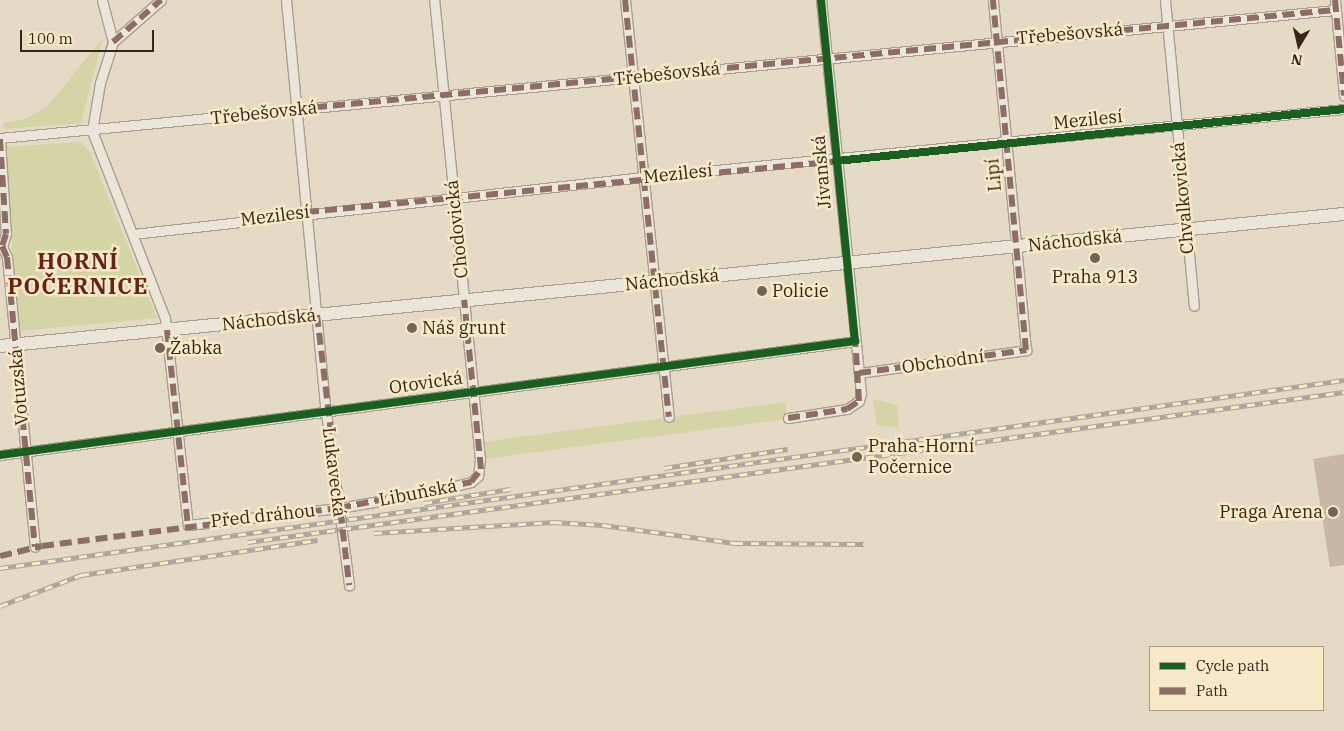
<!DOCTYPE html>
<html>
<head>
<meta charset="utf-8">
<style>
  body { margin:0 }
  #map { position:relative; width:1344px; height:731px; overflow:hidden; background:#e4dac6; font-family:"IBM Plex Serif",serif }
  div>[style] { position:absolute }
  .green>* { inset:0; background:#d5d4a7 }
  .building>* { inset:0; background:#c8b7a7 }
  .roads { filter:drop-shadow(1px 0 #a89f90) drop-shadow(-1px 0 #a89f90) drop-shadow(0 1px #a89f90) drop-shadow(0 -1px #a89f90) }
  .minor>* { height:9px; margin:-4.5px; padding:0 4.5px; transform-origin:4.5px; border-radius:4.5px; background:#ece5d9 }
  .secondary>* { height:12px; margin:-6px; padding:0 6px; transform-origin:6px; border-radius:6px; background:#ece5d9 }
  .rail>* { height:4.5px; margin-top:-2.25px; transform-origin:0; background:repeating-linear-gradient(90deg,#f8e9c9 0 8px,#aaa49a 0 16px); box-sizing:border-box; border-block:1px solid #aaa49a }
  .quiet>* { height:6px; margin-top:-3px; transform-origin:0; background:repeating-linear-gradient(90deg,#8d6e63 0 12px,transparent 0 18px) }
  .cycleway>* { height:8px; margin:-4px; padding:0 4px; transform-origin:4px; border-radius:4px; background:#1b5e20 }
  .dots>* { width:14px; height:14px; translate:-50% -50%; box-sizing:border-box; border:2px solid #f8e9c9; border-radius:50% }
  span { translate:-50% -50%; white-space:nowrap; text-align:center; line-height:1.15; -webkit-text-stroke:5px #f8e9c9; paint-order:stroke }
  .street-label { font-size:18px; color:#362619 }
  .poi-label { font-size:18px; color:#362619 }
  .left { translate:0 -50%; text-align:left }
  .right { translate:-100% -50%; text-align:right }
  .district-label { font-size:22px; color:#662415; font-weight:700; letter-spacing:1px }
  .legend { position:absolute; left:1149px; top:646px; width:175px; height:65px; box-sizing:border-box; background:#f8e9c9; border:1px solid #aa9b83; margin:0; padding:6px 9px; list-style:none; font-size:15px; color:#362619 }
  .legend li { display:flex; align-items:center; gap:10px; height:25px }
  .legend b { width:25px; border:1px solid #aa9b83 }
  .north { position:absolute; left:1274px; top:20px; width:50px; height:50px; -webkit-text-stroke:4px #f8e9c9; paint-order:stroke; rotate:189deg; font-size:14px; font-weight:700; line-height:20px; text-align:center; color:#362619 }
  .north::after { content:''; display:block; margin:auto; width:18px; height:22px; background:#362619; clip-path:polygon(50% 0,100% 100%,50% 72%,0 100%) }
  .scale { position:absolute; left:20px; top:30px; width:134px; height:22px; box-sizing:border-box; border:2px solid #362619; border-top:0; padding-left:6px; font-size:15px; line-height:18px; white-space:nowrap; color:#362619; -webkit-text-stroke:4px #f8e9c9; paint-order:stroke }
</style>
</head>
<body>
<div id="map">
  <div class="green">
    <div style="clip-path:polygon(103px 38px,81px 123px,4px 129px,3px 123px,25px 119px,47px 107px)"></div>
    <div style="clip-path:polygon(81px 142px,90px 152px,157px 318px,18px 331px,5px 147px)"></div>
    <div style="clip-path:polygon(873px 399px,897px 405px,899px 428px,877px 425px)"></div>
    <div style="clip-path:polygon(786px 402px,786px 419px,484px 459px,482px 442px)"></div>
  </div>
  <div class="building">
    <div style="clip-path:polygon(1344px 454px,1344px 565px,1330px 567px,1313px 459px)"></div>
  </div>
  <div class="roads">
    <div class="minor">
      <div style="left:102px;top:0;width:43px;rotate:75.3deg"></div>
      <div style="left:161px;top:0;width:64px;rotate:138.8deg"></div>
      <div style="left:113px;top:42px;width:43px;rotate:107.6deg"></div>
      <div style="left:100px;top:83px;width:49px;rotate:99.5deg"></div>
      <div style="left:92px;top:131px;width:201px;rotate:68.7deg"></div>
      <div style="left:165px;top:318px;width:208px;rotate:83.7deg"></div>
      <div style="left:188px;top:525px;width:152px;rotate:-6.4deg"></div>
      <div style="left:339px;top:508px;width:88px;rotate:-9.8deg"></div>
      <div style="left:426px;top:493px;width:46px;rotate:-13.7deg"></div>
      <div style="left:471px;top:482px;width:9px;rotate:-41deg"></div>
      <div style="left:478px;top:476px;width:17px;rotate:-83deg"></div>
      <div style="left:480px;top:459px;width:461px;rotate:-95.7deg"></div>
      <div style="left:286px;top:0;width:414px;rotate:84.5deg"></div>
      <div style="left:326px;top:412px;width:175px;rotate:82.4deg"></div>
      <div style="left:625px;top:0;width:419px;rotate:84deg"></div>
      <div style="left:1165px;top:0;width:307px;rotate:84.6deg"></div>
      <div style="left:1335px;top:0;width:96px;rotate:84.6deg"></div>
      <div style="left:0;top:138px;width:1341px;rotate:-5.48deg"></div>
      <div style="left:0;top:139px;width:95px;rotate:86.4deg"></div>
      <div style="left:6px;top:234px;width:13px;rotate:108deg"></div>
      <div style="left:2px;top:246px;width:12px;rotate:66deg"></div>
      <div style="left:7px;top:257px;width:291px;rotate:84.5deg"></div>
      <div style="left:133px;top:234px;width:513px;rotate:-6.38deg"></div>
      <div style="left:643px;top:177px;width:704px;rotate:-5.54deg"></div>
      <div style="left:859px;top:373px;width:169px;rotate:-7.8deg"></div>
      <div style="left:1026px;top:350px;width:352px;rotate:-95.4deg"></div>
      <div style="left:788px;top:418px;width:60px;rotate:-8.7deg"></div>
      <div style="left:847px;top:409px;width:14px;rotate:-34deg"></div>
      <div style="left:859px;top:401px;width:8px;rotate:-76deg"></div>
      <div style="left:861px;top:393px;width:395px;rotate:-95.8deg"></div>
      <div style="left:0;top:455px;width:863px;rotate:-7.59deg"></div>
    </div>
    <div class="secondary">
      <div style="left:0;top:346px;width:1350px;rotate:-5.61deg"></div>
    </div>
  </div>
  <div class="rail">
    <div style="left:664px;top:468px;width:125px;rotate:-8.7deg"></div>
    <div style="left:424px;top:503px;width:87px;rotate:-9.2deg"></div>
    <div style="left:374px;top:533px;width:180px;rotate:-3.5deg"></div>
    <div style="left:554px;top:522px;width:49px;rotate:3.5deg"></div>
    <div style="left:603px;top:525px;width:133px;rotate:7.8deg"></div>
    <div style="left:735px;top:543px;width:129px;rotate:0.4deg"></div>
    <div style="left:248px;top:542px;width:1106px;rotate:-7.79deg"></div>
    <div style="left:0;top:568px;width:1357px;rotate:-7.96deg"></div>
    <div style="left:0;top:606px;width:87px;rotate:-20.9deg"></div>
    <div style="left:81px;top:575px;width:239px;rotate:-8.4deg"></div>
  </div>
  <div class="quiet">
    <div style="left:625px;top:0;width:419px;rotate:84deg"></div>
    <div style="left:1335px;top:0;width:96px;rotate:84.6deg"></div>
    <div style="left:113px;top:42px;width:64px;rotate:-41.2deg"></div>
    <div style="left:297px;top:109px;width:1043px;rotate:-5.45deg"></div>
    <div style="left:0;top:139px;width:95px;rotate:86.4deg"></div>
    <div style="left:6px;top:234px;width:13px;rotate:108deg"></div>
    <div style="left:2px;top:246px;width:12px;rotate:66deg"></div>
    <div style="left:7px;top:257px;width:291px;rotate:84.5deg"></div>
    <div style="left:307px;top:212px;width:535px;rotate:-5.47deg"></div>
    <div style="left:317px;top:315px;width:272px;rotate:83.2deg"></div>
    <div style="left:167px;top:330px;width:196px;rotate:83.9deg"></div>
    <div style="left:859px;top:373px;width:169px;rotate:-7.8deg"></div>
    <div style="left:1026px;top:350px;width:352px;rotate:-95.4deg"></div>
    <div style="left:788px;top:418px;width:60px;rotate:-8.7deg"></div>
    <div style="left:847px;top:409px;width:14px;rotate:-34deg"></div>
    <div style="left:859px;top:401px;width:63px;rotate:-93.6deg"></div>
    <div style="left:0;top:556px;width:43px;rotate:-13.4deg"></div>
    <div style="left:42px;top:546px;width:299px;rotate:-7.3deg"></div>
    <div style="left:339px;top:508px;width:135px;rotate:-11.1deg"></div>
    <div style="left:471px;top:482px;width:16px;rotate:-52deg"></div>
    <div style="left:481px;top:469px;width:170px;rotate:-95.7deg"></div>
  </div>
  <div class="cycleway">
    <div style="left:836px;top:161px;width:511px;rotate:-5.84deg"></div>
    <div style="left:0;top:455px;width:863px;rotate:-7.59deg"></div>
    <div style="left:855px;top:341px;width:343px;rotate:-95.7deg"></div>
  </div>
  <div class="dots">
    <div style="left:1095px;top:258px;background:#736556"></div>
    <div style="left:762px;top:291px;background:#736556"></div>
    <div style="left:412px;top:328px;background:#736556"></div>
    <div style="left:160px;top:348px;background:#736556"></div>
    <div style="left:857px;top:457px;background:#736556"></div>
    <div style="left:1333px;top:512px;background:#736556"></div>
  </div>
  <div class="street-label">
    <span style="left:1070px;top:34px;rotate:-5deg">Třebešovská</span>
    <span style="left:667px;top:74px;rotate:-6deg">Třebešovská</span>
    <span style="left:264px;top:113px;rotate:-6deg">Třebešovská</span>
    <span style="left:1088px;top:120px;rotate:-6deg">Mezilesí</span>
    <span style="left:822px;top:172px;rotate:-95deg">Jívanská</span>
    <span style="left:678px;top:174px;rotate:-6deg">Mezilesí</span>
    <span style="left:994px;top:175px;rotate:-95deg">Lipí</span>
    <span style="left:1183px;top:198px;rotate:-95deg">Chvalkovická</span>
    <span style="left:275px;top:216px;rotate:-7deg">Mezilesí</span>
    <span style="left:457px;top:229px;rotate:-96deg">Chodovická</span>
    <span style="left:1075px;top:241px;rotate:-6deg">Náchodská</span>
    <span style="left:672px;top:280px;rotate:-6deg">Náchodská</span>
    <span style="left:269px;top:320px;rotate:-6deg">Náchodská</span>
    <span style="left:943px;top:362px;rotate:-8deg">Obchodní</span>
    <span style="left:426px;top:383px;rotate:-8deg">Otovická</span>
    <span style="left:19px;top:387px;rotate:-95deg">Votuzská</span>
    <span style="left:334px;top:472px;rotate:83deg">Lukavecká</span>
    <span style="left:418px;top:493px;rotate:-11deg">Libuňská</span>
    <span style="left:263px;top:516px;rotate:-6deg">Před dráhou</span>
  </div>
  <div class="poi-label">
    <span style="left:1095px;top:277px">Praha 913</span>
    <span class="left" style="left:772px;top:291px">Policie</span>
    <span class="left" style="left:422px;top:328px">Náš grunt</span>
    <span class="left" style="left:170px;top:348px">Žabka</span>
    <span class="left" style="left:868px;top:457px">Praha-Horní<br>Počernice</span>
    <span class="right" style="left:1323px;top:512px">Praga Arena</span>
  </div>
  <div class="district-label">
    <span style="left:78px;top:273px">HORNÍ<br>POČERNICE</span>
  </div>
  <ul class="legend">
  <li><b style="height:6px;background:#1b5e20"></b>Cycle path</li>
  <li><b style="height:6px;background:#8d6e63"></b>Path</li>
  </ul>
  <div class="north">N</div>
  <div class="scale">100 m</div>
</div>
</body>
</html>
